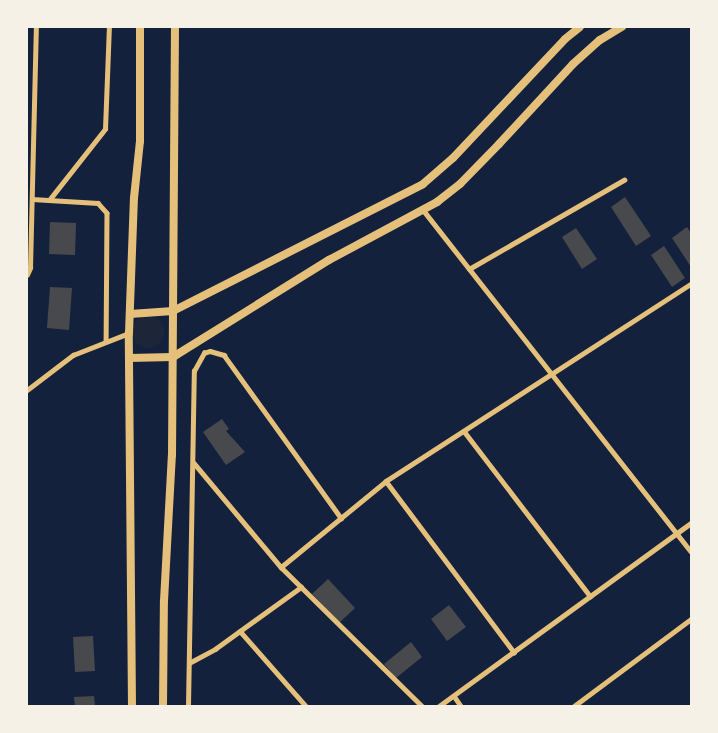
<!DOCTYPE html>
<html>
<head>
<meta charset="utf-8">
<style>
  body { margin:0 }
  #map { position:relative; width:718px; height:733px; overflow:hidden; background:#14213d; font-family:"Noto Sans",sans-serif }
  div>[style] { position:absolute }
  .green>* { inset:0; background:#1d2539 }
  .round { border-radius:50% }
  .building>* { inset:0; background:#48494c }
  .minor>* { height:4.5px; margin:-2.25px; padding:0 2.25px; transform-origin:2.25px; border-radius:2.25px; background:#e5c07b }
  .trunk>* { height:8px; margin:-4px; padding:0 4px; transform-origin:4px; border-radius:4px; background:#e5c07b }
  span { translate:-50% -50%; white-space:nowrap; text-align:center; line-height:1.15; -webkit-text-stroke:6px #f6f1e7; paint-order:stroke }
  .frame { position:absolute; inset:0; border:28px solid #f6f1e7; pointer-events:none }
</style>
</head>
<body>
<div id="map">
  <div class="green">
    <div class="round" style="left:132px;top:316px;width:32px;height:32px"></div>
  </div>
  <div class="building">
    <div style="clip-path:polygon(625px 197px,651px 236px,636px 246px,611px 207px)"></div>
    <div style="clip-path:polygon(50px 222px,76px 223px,75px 255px,49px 254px)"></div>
    <div style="clip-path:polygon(687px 227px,691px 233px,691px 267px,672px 238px)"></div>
    <div style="clip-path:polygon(576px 228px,597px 259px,582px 269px,562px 237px)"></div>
    <div style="clip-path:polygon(664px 246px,685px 278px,672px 287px,651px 255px)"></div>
    <div style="clip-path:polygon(50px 287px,72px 288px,69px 330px,47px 328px)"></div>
    <div style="clip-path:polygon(222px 419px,229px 429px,226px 431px,245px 452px,226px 465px,203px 432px)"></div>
    <div style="clip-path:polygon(328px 579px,355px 608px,339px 623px,312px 594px)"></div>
    <div style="clip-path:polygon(449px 605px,466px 627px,447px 641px,431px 619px)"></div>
    <div style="clip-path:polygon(93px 636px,95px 671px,75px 672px,73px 637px)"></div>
    <div style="clip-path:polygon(411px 642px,422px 657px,396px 678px,384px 664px)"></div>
    <div style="clip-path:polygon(94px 696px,95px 706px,75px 706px,74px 697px)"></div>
  </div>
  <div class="minor">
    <div style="left:32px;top:199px;width:66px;rotate:3.5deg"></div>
    <div style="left:98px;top:203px;width:13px;rotate:48deg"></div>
    <div style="left:107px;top:213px;width:128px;rotate:90.4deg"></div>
    <div style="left:50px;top:199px;width:89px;rotate:-51.8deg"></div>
    <div style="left:105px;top:129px;width:102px;rotate:-87.8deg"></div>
    <div style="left:424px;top:211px;width:432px;rotate:51.9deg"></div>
    <div style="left:469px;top:269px;width:179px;rotate:-29.9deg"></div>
    <div style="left:27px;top:275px;width:8px;rotate:-67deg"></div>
    <div style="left:30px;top:268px;width:241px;rotate:-88.6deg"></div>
    <div style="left:27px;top:390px;width:58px;rotate:-37.3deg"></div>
    <div style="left:73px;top:355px;width:60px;rotate:-21.4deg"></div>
    <div style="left:464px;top:431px;width:208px;rotate:52.6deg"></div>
    <div style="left:194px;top:463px;width:136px;rotate:50.1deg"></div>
    <div style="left:281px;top:567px;width:198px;rotate:44.6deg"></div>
    <div style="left:386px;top:481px;width:214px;rotate:53.2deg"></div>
    <div style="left:281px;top:567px;width:136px;rotate:-39.3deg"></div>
    <div style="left:386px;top:481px;width:363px;rotate:-32.9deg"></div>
    <div style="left:240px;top:631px;width:100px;rotate:48.7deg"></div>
    <div style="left:189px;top:663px;width:30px;rotate:-28deg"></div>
    <div style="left:215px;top:649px;width:106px;rotate:-35.8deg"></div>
    <div style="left:454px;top:696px;width:12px;rotate:55deg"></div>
    <div style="left:188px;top:706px;width:335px;rotate:-89deg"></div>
    <div style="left:194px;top:371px;width:21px;rotate:-61deg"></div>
    <div style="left:204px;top:353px;width:6px;rotate:-18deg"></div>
    <div style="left:210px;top:351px;width:15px;rotate:16deg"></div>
    <div style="left:224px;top:355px;width:201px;rotate:54.3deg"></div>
    <div style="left:439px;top:706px;width:311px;rotate:-36deg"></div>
    <div style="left:574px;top:706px;width:146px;rotate:-36.6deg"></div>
  </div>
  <div class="trunk">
    <div style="left:130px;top:314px;width:43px;rotate:-4deg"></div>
    <div style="left:173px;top:311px;width:280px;rotate:-26.9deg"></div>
    <div style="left:423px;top:184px;width:40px;rotate:-41deg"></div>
    <div style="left:453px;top:158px;width:163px;rotate:-46.7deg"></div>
    <div style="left:565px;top:39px;width:19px;rotate:-39deg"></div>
    <div style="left:129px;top:358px;width:44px;rotate:-1.3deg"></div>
    <div style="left:173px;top:357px;width:184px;rotate:-31.9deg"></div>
    <div style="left:329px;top:260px;width:123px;rotate:-28.2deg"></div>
    <div style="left:437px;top:202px;width:29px;rotate:-38deg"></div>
    <div style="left:460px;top:184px;width:56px;rotate:-45.7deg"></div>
    <div style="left:499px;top:144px;width:109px;rotate:-47.2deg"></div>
    <div style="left:573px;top:64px;width:36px;rotate:-42deg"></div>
    <div style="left:600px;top:40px;width:26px;rotate:-31deg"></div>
    <div style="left:132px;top:706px;width:373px;rotate:-90.5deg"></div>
    <div style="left:129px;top:333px;width:135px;rotate:-87.9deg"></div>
    <div style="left:134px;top:198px;width:57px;rotate:-84deg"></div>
    <div style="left:140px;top:141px;width:114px;rotate:-90deg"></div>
    <div style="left:163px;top:706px;width:105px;rotate:-89.5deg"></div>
    <div style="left:164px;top:601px;width:146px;rotate:-86.9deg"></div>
    <div style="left:172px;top:455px;width:428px;rotate:-89.6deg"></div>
  </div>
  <div class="frame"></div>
</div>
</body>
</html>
